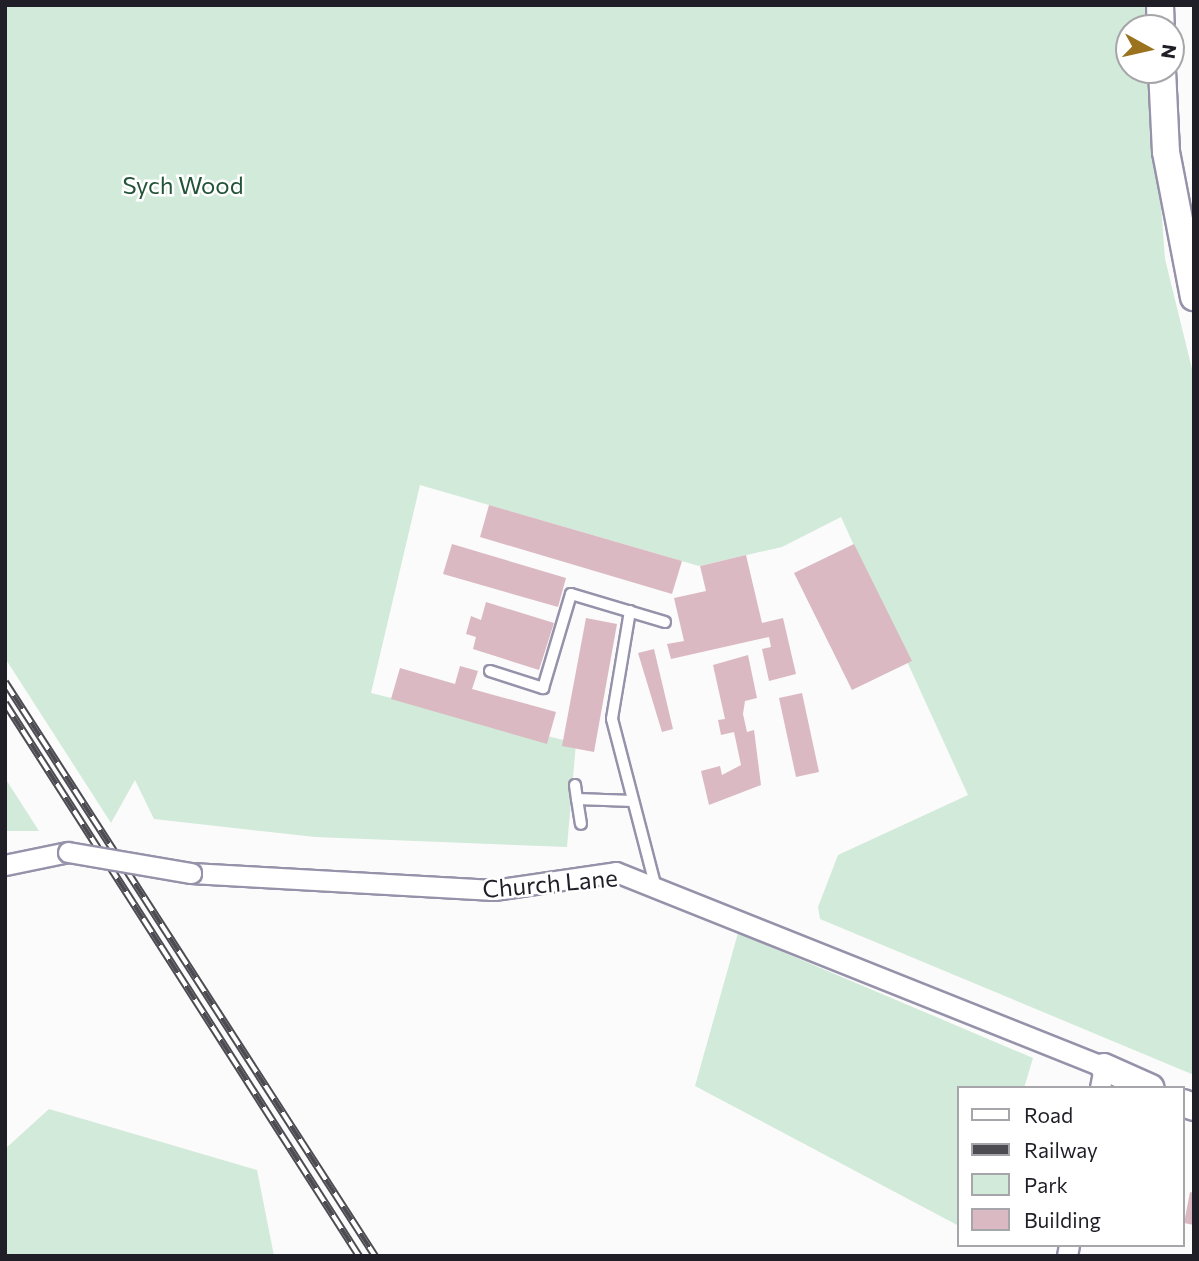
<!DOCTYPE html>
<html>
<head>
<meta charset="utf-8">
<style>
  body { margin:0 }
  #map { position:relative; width:1199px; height:1261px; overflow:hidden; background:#fbfbfb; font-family:Commissioner,sans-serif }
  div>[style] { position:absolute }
  .green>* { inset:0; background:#d2ead9 }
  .building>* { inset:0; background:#dbb9c2 }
  .roads { filter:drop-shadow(2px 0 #9692aa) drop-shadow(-2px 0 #9692aa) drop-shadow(0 2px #9692aa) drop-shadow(0 -2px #9692aa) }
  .lane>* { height:10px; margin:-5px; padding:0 5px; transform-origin:5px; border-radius:5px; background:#fff }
  .street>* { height:19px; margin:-9.5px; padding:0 9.5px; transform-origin:9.5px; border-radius:9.5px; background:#fff }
  .secondary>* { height:26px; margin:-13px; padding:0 13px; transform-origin:13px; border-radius:13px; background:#fff }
  .rail>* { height:8px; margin-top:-4px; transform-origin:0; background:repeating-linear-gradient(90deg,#fff 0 16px,#4d4c53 0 32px); box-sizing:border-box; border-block:2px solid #4d4c53 }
  .bridges { filter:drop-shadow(2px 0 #9692aa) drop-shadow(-2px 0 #9692aa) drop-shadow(0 2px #9692aa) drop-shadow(0 -2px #9692aa) }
  .street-bridge>* { height:19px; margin:-9.5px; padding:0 9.5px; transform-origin:9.5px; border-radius:9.5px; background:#fff }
  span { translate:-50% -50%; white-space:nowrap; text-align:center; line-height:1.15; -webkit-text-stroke:5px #fff; paint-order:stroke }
  .park-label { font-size:24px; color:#245438 }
  .street-label { font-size:24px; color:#201e27 }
  .frame { position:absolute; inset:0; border:7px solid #201e27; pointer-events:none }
  .legend { position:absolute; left:957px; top:1086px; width:228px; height:161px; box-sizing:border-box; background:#fff; border:2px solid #a6a5a9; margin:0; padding:9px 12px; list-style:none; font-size:21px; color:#201e27 }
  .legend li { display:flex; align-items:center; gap:14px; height:35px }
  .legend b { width:35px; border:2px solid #a6a5a9 }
  .north { position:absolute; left:1115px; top:14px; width:70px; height:70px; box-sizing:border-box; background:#fff; border:2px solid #a6a5a9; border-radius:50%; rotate:98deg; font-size:19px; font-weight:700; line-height:28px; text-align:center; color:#201e27 }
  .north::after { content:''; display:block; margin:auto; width:24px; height:32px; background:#9b731f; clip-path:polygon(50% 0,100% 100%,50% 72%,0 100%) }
</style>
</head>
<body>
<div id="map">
  <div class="green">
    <div style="clip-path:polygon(5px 5px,1148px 5px,1149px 28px,1129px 28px,1129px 70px,1151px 70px,1165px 259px,1194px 377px,1194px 1075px,820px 919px,818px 907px,838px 855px,968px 795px,841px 517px,782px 547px,699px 566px,420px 485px,371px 693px,576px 743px,567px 847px,315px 837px,154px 819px,135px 780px,111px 823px,5px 658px)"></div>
    <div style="clip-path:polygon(5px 778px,39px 831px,5px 831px)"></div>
    <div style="clip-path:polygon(738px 933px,1033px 1058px,1024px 1088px,959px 1088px,959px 1226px,695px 1086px)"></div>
    <div style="clip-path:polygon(49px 1109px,257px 1170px,274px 1256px,5px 1256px,5px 1149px)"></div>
  </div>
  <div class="building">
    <div style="clip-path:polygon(489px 505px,682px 561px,672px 594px,480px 537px)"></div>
    <div style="clip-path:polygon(452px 544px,566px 578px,558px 607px,443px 574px)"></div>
    <div style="clip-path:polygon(854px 544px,912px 661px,852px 690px,794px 573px)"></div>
    <div style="clip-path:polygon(746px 555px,762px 623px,783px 618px,796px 674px,769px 681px,762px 649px,771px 647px,769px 637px,671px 659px,667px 644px,684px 641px,674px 598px,706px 591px,700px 566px)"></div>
    <div style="clip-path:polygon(486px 602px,554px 623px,539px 670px,473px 649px,476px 637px,466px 634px,471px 616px,481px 620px)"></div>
    <div style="clip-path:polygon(586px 618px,617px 624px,594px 752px,562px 746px)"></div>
    <div style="clip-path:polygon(654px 649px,673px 729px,662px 732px,638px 653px)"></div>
    <div style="clip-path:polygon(748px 655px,757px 698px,745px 701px,743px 714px,747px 732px,754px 730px,761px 785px,709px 805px,701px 771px,720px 766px,722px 775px,741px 765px,734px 732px,721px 735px,718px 720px,725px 719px,713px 665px)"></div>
    <div style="clip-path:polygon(460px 666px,478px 671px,472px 689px,556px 712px,547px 744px,391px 699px,400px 668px,455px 684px)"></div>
    <div style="clip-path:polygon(802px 693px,819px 772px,796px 777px,779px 698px)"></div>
    <div style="clip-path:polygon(1190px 1192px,1194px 1193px,1194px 1225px,1184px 1223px)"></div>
  </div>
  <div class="roads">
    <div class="lane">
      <div style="left:630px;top:611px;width:109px;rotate:99.5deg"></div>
      <div style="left:612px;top:719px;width:171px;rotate:75.4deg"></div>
      <div style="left:490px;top:671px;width:56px;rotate:17.8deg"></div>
      <div style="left:543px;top:688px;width:98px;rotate:-73.4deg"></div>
      <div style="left:571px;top:594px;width:98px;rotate:16.6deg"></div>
      <div style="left:575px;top:785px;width:14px;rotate:82deg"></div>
      <div style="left:577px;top:799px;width:56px;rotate:2deg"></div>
      <div style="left:577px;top:799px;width:25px;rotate:81deg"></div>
    </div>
    <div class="street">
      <div style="left:5px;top:865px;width:64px;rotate:-11.7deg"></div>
      <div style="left:191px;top:873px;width:303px;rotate:3.2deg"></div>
      <div style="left:494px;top:890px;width:123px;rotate:-8.4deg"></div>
      <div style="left:616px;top:872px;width:526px;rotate:21.78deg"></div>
      <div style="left:1104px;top:1067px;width:21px;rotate:101deg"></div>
      <div style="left:1067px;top:1256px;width:11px;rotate:-80deg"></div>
    </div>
    <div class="secondary">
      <div style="left:1160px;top:5px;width:23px;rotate:88deg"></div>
      <div style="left:1162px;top:70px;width:82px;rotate:87.2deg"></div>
      <div style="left:1166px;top:152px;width:148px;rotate:79.1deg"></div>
      <div style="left:1104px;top:1067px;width:51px;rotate:24.1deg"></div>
      <div style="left:1183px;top:1103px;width:12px;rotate:20deg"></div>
    </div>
  </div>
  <div class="rail">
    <div style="left:5px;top:682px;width:683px;rotate:57.19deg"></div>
    <div style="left:5px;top:703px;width:657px;rotate:57.37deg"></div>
  </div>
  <div class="bridges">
    <div class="street-bridge">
      <div style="left:68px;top:852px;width:125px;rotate:9.7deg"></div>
    </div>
  </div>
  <div class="park-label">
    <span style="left:183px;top:185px">Sych Wood</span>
  </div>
  <div class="street-label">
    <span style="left:550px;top:883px;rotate:-5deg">Church Lane</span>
  </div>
  <div class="frame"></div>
  <ul class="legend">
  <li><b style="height:9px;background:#fff"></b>Road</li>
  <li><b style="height:9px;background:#4d4c53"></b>Railway</li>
  <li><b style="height:19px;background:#d2ead9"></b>Park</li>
  <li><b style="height:19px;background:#dbb9c2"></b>Building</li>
  </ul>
  <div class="north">N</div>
</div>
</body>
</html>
